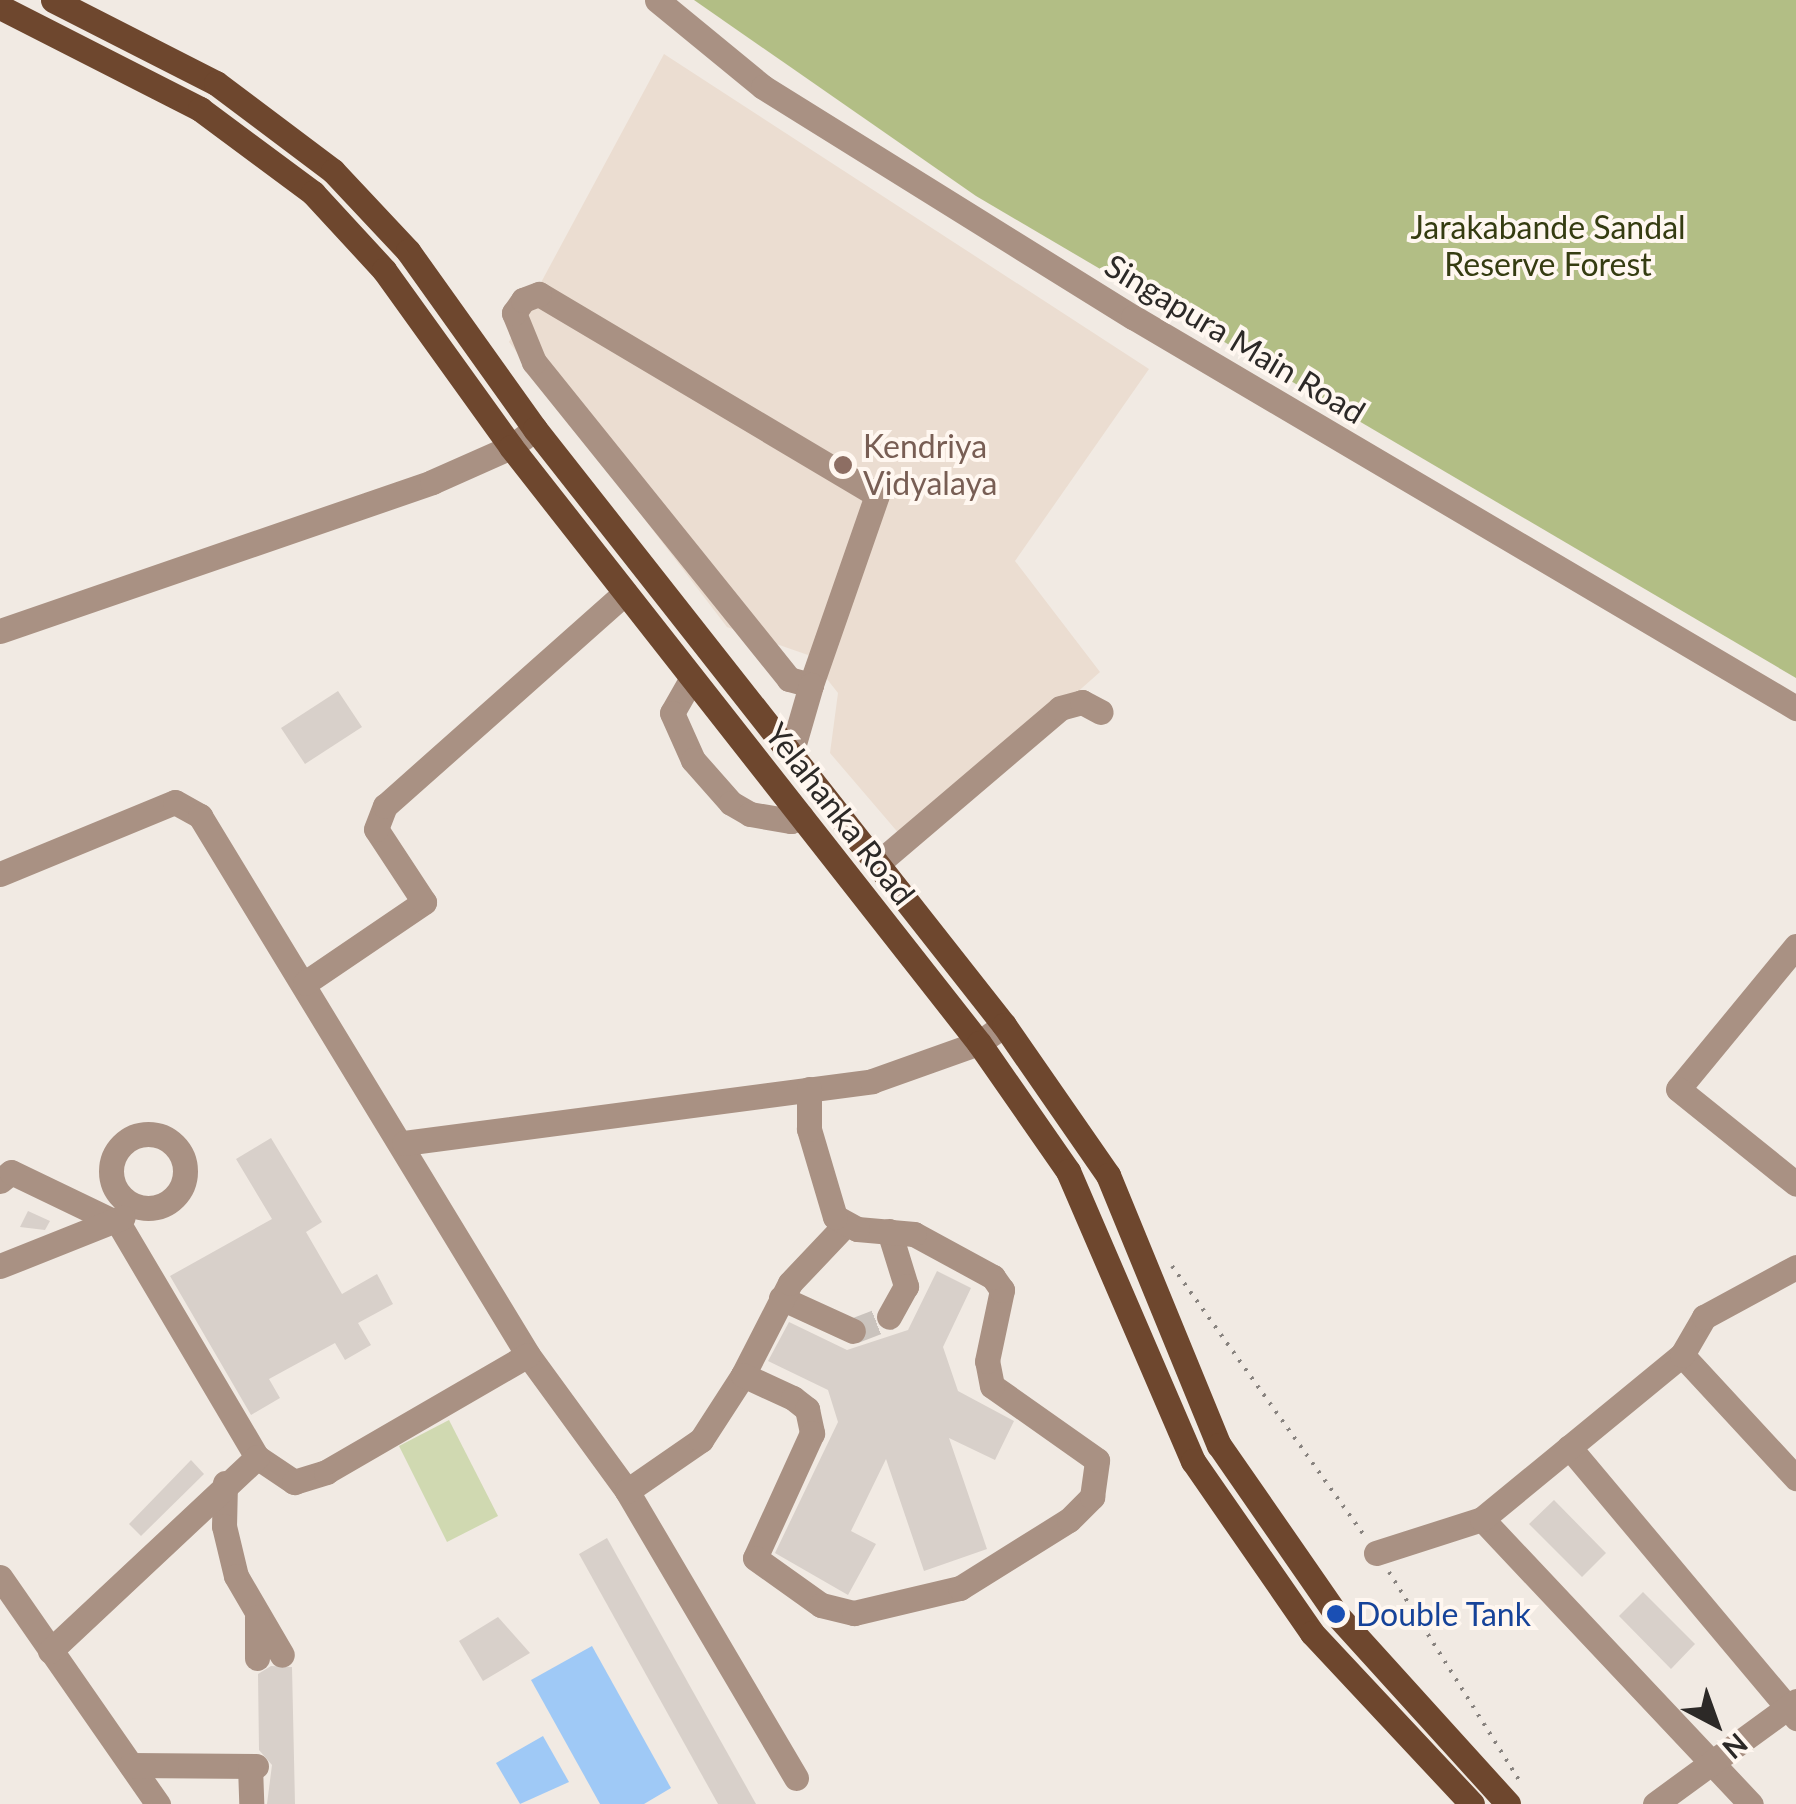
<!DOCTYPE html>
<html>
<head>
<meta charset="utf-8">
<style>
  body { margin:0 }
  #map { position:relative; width:1796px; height:1804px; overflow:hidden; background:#f1eae3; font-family:Lato,sans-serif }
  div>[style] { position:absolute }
  .built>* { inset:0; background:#ebddd1 }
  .green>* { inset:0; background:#d0d9b1 }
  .forest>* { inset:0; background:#b2be85 }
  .water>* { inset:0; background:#9fc9f6 }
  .building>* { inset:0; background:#d8d0ca }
  .minor-tunnel>* { height:25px; margin-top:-12.5px; transform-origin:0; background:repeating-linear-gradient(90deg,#cac3bd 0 25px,transparent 0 37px) }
  .path>* { height:4px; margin-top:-2px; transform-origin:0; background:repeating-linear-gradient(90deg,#88837f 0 2.5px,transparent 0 10.5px) }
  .minor>* { height:25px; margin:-12.5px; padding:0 12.5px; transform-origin:12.5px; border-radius:12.5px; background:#a99183 }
  .minor>.ring { margin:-12.5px; padding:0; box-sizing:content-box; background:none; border:25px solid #a99183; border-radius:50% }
  .major>* { height:25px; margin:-12.5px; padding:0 12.5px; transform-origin:12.5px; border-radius:12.5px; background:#6e472e }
  .dots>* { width:28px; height:28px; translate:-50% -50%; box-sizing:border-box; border:5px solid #fff7f0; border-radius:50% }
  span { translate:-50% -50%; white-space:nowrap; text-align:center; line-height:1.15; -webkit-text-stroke:8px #fff7f0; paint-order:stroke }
  .park-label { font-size:32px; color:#353c11 }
  .street-label { font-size:32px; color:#2c2927 }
  .education-label { font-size:32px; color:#785e54 }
  .left { translate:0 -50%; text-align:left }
  .transit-label { font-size:32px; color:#164399 }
  .north { position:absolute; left:1666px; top:1674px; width:100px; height:100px; -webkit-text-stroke:8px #fff7f0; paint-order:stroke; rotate:139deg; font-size:28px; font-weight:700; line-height:40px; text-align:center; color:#2c2927 }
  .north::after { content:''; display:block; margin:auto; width:35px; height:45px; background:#2c2927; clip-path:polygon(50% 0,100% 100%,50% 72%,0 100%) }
</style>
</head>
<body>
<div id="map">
  <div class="built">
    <div style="clip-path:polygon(664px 54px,1149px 369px,1015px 561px,1100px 672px,907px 843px,830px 753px,838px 693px,808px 655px,727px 627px,509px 342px)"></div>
  </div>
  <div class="green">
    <div style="clip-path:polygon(449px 1420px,498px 1516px,447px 1542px,399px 1446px)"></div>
  </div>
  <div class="forest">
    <div style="clip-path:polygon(694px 0,1796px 0,1796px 678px,976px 196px)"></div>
  </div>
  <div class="water">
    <div style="clip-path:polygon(592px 1646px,671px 1788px,644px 1804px,600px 1804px,531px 1680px)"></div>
    <div style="clip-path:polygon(543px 1736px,569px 1782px,520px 1804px,496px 1763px)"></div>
  </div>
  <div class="building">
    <div style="clip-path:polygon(338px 691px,362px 727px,305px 764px,281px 728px)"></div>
    <div style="clip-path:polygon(271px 1138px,322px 1222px,306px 1232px,342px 1294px,377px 1274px,393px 1304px,358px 1323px,371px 1345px,345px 1360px,335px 1343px,269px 1379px,280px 1398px,251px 1415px,170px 1276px,272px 1219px,236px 1159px)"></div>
    <div style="clip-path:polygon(28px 1211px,50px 1221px,45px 1230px,20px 1227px)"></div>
    <div style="clip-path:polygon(937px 1271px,971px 1288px,943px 1347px,958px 1391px,1014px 1421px,995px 1460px,949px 1438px,987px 1549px,924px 1571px,886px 1459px,851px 1531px,876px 1544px,848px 1595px,775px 1553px,838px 1422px,828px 1390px,768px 1361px,789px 1322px,847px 1350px,908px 1330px)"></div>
    <div style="clip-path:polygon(191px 1460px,204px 1474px,141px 1536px,129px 1524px)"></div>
    <div style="clip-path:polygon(1554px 1500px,1606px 1553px,1582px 1577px,1529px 1524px)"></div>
    <div style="clip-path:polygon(607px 1538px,756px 1804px,718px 1804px,579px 1554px)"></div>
    <div style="clip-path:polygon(1643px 1592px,1695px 1644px,1671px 1669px,1619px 1616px)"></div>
    <div style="clip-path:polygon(498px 1617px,530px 1653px,483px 1681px,459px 1641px)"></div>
    <div style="clip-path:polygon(271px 1666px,292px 1667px,295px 1804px,267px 1804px,272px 1765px,259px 1750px,258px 1674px)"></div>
  </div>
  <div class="minor-tunnel">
    <div style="left:853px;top:1331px;width:39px;rotate:-21deg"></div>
  </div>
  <div class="path">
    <div style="left:1172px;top:1266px;width:330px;rotate:54.5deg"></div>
    <div style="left:1389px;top:1572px;width:245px;rotate:58deg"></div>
  </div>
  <div class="minor">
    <div style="left:657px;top:0;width:137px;rotate:39.4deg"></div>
    <div style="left:763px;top:87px;width:436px;rotate:31.9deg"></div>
    <div style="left:1133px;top:317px;width:770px;rotate:30.53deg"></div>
    <div style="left:539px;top:294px;width:393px;rotate:30.7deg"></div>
    <div style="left:877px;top:495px;width:201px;rotate:109.2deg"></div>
    <div style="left:811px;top:685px;width:23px;rotate:-165deg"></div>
    <div style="left:789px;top:679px;width:407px;rotate:-128.8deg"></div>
    <div style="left:534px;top:362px;width:53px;rotate:-112.2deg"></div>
    <div style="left:514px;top:313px;width:16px;rotate:-55deg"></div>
    <div style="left:523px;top:300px;width:17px;rotate:-21deg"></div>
    <div style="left:0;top:631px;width:457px;rotate:-19deg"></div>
    <div style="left:432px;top:482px;width:86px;rotate:-23.9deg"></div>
    <div style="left:511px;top:447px;width:30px;rotate:-37deg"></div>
    <div style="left:692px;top:678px;width:40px;rotate:119.7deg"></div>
    <div style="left:672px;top:713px;width:51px;rotate:65.9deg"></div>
    <div style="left:693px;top:760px;width:57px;rotate:48.5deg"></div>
    <div style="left:731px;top:803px;width:22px;rotate:30deg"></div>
    <div style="left:750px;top:814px;width:42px;rotate:9.7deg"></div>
    <div style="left:791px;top:821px;width:11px;rotate:-27deg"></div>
    <div style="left:791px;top:754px;width:72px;rotate:-73.8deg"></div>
    <div style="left:877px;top:864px;width:240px;rotate:-40.4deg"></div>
    <div style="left:1060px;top:708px;width:23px;rotate:-15deg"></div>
    <div style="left:1082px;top:702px;width:21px;rotate:28deg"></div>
    <div style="left:0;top:874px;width:189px;rotate:-22.4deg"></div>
    <div style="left:175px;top:802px;width:29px;rotate:29deg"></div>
    <div style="left:200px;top:816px;width:631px;rotate:58.68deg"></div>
    <div style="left:528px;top:1355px;width:168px;rotate:53.9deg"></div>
    <div style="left:627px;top:1491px;width:333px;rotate:59.5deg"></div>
    <div style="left:1796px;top:946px;width:185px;rotate:129.5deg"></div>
    <div style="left:1678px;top:1089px;width:151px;rotate:38.8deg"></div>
    <div style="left:305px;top:983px;width:144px;rotate:-34.2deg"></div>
    <div style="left:424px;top:902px;width:87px;rotate:-123.3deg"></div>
    <div style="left:376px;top:829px;width:25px;rotate:-69deg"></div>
    <div style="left:385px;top:806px;width:321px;rotate:-41.6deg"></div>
    <div class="ring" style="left:111px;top:1134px;width:49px;height:49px"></div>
    <div style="left:404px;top:1143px;width:472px;rotate:-7.5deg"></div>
    <div style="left:872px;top:1081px;width:114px;rotate:-19.6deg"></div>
    <div style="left:979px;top:1043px;width:31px;rotate:-36deg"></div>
    <div style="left:0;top:1181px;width:14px;rotate:-39deg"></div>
    <div style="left:11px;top:1172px;width:120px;rotate:25.7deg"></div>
    <div style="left:119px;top:1224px;width:271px;rotate:59.4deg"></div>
    <div style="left:257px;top:1457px;width:45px;rotate:34deg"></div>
    <div style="left:294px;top:1482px;width:34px;rotate:-17deg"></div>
    <div style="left:326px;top:1472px;width:233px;rotate:-30.1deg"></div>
    <div style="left:889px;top:1231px;width:58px;rotate:72.8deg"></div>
    <div style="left:906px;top:1286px;width:35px;rotate:119deg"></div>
    <div style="left:0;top:1266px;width:132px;rotate:-21.7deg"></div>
    <div style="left:781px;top:1298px;width:79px;rotate:24.6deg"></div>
    <div style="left:1682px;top:1355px;width:168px;rotate:47.2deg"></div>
    <div style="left:743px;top:1375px;width:103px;rotate:-62.9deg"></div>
    <div style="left:790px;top:1283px;width:80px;rotate:-46.5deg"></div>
    <div style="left:1569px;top:1447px;width:354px;rotate:50deg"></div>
    <div style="left:225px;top:1483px;width:43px;rotate:91.3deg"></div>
    <div style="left:224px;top:1526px;width:51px;rotate:76.5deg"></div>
    <div style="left:236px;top:1576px;width:91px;rotate:59.8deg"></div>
    <div style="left:627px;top:1491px;width:90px;rotate:-34.6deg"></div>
    <div style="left:701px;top:1440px;width:77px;rotate:-57.1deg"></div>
    <div style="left:743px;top:1375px;width:55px;rotate:24.7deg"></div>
    <div style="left:793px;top:1398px;width:18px;rotate:38deg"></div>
    <div style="left:807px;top:1409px;width:25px;rotate:78deg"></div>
    <div style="left:812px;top:1433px;width:137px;rotate:114.5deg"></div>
    <div style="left:755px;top:1558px;width:81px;rotate:35.5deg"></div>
    <div style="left:821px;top:1605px;width:34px;rotate:14deg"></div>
    <div style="left:854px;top:1613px;width:109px;rotate:-13.3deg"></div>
    <div style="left:960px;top:1588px;width:128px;rotate:-32deg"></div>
    <div style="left:1069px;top:1520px;width:33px;rotate:-45deg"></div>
    <div style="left:1092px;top:1497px;width:37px;rotate:-82deg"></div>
    <div style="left:1097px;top:1460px;width:128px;rotate:-144.8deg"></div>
    <div style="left:992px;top:1386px;width:25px;rotate:-101deg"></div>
    <div style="left:987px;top:1361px;width:73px;rotate:-78.1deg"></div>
    <div style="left:1002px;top:1290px;width:16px;rotate:-125deg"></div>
    <div style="left:993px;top:1277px;width:90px;rotate:-151.4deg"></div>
    <div style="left:914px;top:1234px;width:57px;rotate:-175deg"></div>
    <div style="left:857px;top:1229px;width:25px;rotate:-151deg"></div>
    <div style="left:835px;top:1217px;width:92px;rotate:-106.5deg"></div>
    <div style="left:809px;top:1129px;width:40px;rotate:-90deg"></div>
    <div style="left:1482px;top:1519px;width:392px;rotate:46.7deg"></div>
    <div style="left:1376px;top:1553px;width:111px;rotate:-17.8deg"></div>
    <div style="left:1482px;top:1519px;width:259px;rotate:-39.4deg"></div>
    <div style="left:1682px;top:1355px;width:44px;rotate:-59.9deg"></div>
    <div style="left:1704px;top:1317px;width:105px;rotate:-28.5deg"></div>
    <div style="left:0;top:1577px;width:277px;rotate:55.2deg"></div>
    <div style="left:50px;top:1651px;width:284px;rotate:-43.1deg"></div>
    <div style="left:257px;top:1658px;width:41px;rotate:-90deg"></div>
    <div style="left:131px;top:1765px;width:125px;rotate:0.5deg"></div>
    <div style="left:250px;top:1766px;width:38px;rotate:88deg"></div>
    <div style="left:1655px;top:1804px;width:175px;rotate:-36.1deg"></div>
  </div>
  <div class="major">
    <div style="left:53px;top:0;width:183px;rotate:27deg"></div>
    <div style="left:216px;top:83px;width:146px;rotate:36.9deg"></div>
    <div style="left:333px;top:171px;width:110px;rotate:46.8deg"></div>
    <div style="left:408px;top:251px;width:219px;rotate:54.5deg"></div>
    <div style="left:535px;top:429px;width:758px;rotate:51.8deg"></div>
    <div style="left:1004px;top:1025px;width:183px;rotate:55.3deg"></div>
    <div style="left:1108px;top:1175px;width:292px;rotate:67.7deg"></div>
    <div style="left:1219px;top:1445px;width:206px;rotate:55.3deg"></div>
    <div style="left:1336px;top:1614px;width:256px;rotate:47.8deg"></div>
    <div style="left:0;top:7px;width:225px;rotate:27deg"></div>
    <div style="left:200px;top:109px;width:141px;rotate:36.6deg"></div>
    <div style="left:313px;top:193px;width:105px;rotate:47.3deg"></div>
    <div style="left:384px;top:270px;width:218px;rotate:54.3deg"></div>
    <div style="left:511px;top:447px;width:758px;rotate:51.86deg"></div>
    <div style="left:979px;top:1043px;width:156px;rotate:55.2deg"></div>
    <div style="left:1068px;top:1171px;width:316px;rotate:66.7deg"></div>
    <div style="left:1193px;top:1461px;width:209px;rotate:55.3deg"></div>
    <div style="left:1312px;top:1633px;width:234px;rotate:46.9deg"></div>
  </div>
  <div class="dots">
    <div style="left:843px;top:465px;background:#8d6e63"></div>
    <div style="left:1336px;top:1614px;background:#1a4fb4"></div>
  </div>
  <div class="park-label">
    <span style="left:1548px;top:246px">Jarakabande Sandal<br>Reserve Forest</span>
  </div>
  <div class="street-label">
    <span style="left:1235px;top:339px;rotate:31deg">Singapura Main Road</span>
    <span style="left:840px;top:814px;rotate:52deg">Yelahanka Road</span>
  </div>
  <div class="education-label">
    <span class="left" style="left:863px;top:465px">Kendriya<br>Vidyalaya</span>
  </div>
  <div class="transit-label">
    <span class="left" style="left:1356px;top:1614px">Double Tank</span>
  </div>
  <div class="north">N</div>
</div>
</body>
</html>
